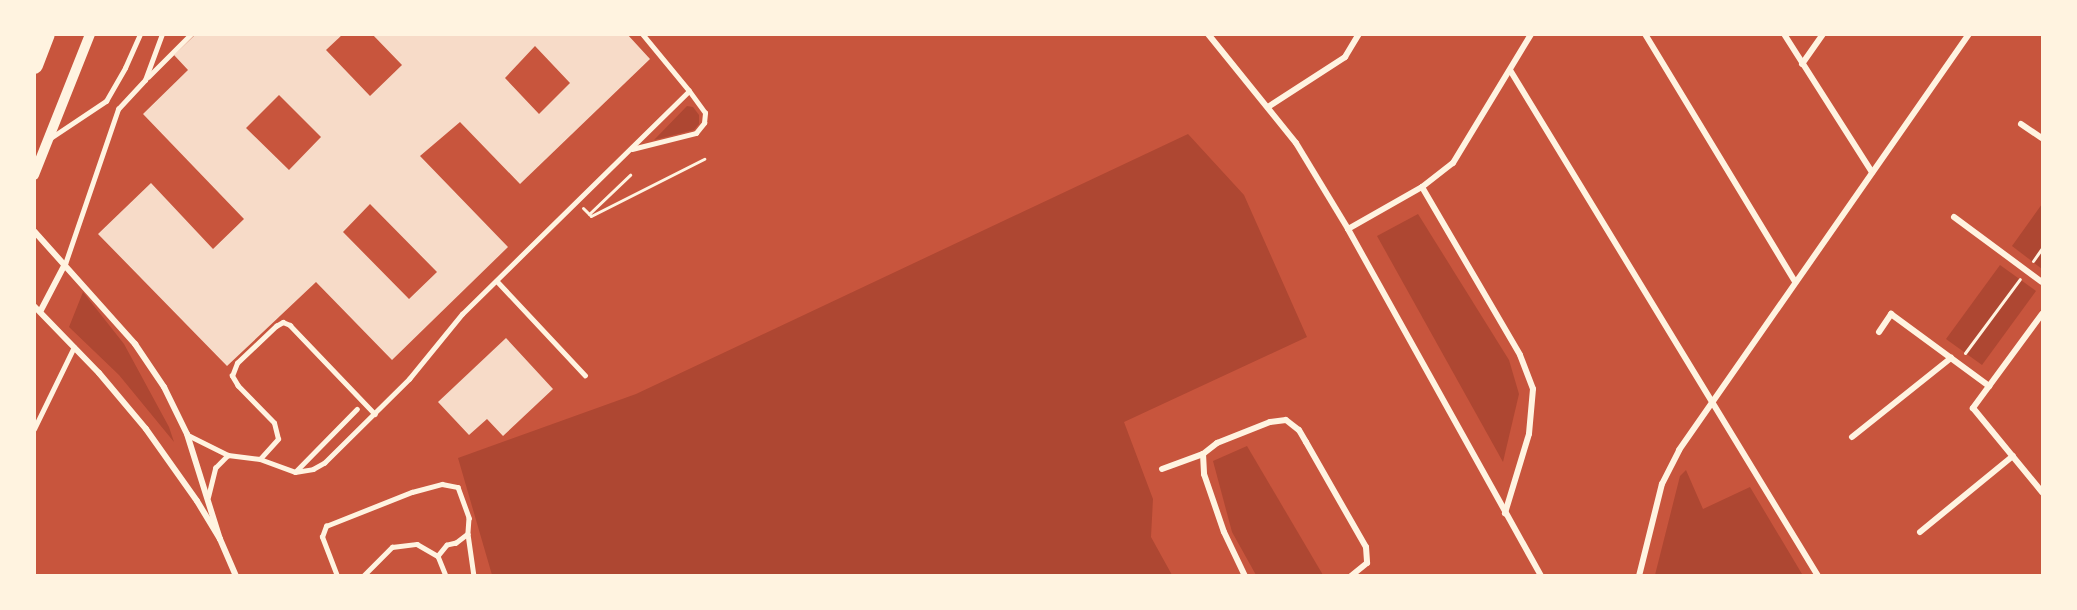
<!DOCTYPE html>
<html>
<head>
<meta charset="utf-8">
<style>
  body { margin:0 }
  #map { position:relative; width:2077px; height:610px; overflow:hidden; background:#c8553d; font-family:"Noto Sans",sans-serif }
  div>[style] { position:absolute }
  .green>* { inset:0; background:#ae4732 }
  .building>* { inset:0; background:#f7dbc8 }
  .path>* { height:3px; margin:-1.5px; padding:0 1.5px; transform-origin:1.5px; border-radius:1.5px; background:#fff3e0 }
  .service>* { height:4.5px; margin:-2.25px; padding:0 2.25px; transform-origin:2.25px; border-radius:2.25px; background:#fff3e0 }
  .minor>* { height:6px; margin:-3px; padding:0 3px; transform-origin:3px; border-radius:3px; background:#fff3e0 }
  .tertiary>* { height:10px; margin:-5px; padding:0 5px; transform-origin:5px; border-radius:5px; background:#fff3e0 }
  .motorway>* { height:18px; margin:-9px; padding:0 9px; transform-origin:9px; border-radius:9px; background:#fff3e0 }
  span { translate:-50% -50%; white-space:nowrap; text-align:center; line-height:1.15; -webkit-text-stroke:5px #fff3e0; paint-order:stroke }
  .frame { position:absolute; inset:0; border:36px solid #fff3e0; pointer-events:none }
</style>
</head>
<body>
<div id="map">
  <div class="green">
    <div style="clip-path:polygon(687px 106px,693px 107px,699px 115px,699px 124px,694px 130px,654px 140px)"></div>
    <div style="clip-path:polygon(1188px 134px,1244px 195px,1307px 337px,1124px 422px,1153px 499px,1151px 537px,1172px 575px,492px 575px,458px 458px,636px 394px)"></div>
    <div style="clip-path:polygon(2042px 204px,2042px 269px,2012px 246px)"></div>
    <div style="clip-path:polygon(1418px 214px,1509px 360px,1519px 394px,1503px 462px,1377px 236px)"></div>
    <div style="clip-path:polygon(2000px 265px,2036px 291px,1982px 365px,1946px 339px)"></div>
    <div style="clip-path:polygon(83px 292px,124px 344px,169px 427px,174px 442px,119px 375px,69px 327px)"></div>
    <div style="clip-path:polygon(1247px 446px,1323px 575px,1256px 575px,1232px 532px,1213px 461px)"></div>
    <div style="clip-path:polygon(1686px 470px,1703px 509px,1750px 487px,1802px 574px,1655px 575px,1680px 476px)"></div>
  </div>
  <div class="building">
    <div style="clip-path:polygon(evenodd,196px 34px,343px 34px,326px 50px,370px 96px,402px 65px,372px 34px,627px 34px,650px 59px,520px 184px,460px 122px,420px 156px,508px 247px,392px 360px,316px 282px,227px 366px,98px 234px,151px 183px,213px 249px,244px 219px,143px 114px,188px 70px,174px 55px,196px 34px,535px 46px,570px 83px,539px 114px,505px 78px,535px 46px,196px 34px,279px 95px,321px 137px,289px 170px,246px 128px,279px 95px,196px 34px,370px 204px,437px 272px,409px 299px,343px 232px,370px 204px)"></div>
    <div style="clip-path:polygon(506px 338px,553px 389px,503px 436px,487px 419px,469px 435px,438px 402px)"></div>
  </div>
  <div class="path">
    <div style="left:583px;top:208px;width:11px;rotate:45deg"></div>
    <div style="left:591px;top:216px;width:127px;rotate:-26.8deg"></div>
    <div style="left:589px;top:214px;width:57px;rotate:-43.6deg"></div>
    <div style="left:2033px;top:261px;width:16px;rotate:-55deg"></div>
    <div style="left:1965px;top:353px;width:92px;rotate:-53.4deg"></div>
  </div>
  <div class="service">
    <div style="left:148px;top:77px;width:61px;rotate:-45deg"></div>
    <div style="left:52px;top:137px;width:65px;rotate:-33.7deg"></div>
    <div style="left:106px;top:101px;width:38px;rotate:-60deg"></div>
    <div style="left:125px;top:68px;width:37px;rotate:-66deg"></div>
    <div style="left:632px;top:149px;width:66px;rotate:-14deg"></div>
    <div style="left:696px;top:133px;width:13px;rotate:-51deg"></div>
    <div style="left:704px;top:123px;width:10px;rotate:-84deg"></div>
    <div style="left:705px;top:113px;width:27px;rotate:-126deg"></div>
    <div style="left:65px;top:264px;width:164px;rotate:-71.1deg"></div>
    <div style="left:118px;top:109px;width:40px;rotate:-47deg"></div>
    <div style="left:145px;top:80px;width:49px;rotate:-69.7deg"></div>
    <div style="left:497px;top:281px;width:129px;rotate:46.9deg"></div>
    <div style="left:34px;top:429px;width:91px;rotate:-64deg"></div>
    <div style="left:188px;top:435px;width:45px;rotate:26.6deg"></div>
    <div style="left:260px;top:459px;width:27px;rotate:-48deg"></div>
    <div style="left:278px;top:439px;width:16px;rotate:-104deg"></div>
    <div style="left:274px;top:423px;width:52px;rotate:-134.2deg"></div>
    <div style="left:238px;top:386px;width:12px;rotate:-121deg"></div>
    <div style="left:232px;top:376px;width:14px;rotate:-69deg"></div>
    <div style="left:237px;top:363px;width:54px;rotate:-43.5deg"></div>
    <div style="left:276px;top:326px;width:8px;rotate:-30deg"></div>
    <div style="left:283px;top:322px;width:8px;rotate:23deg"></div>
    <div style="left:290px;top:325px;width:123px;rotate:46.3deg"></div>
    <div style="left:295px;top:472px;width:88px;rotate:-45.5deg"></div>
    <div style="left:208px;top:497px;width:30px;rotate:-76deg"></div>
    <div style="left:215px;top:468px;width:18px;rotate:-45deg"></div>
    <div style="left:228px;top:455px;width:32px;rotate:7deg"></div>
    <div style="left:260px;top:459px;width:37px;rotate:20deg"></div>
    <div style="left:295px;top:472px;width:18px;rotate:-9deg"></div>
    <div style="left:313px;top:469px;width:13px;rotate:-29deg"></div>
    <div style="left:324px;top:463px;width:120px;rotate:-44.7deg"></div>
    <div style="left:409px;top:379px;width:84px;rotate:-50.8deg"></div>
    <div style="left:462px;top:314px;width:318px;rotate:-44.5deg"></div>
    <div style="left:689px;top:91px;width:74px;rotate:-129.5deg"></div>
    <div style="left:468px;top:534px;width:42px;rotate:81.9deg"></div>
    <div style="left:337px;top:576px;width:42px;rotate:-111deg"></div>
    <div style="left:322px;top:537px;width:12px;rotate:-70deg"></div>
    <div style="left:326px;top:526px;width:92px;rotate:-21.6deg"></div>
    <div style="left:412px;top:492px;width:31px;rotate:-15deg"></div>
    <div style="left:442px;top:484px;width:16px;rotate:11deg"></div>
    <div style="left:458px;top:487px;width:33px;rotate:70deg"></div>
    <div style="left:469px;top:518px;width:16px;rotate:94deg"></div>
    <div style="left:468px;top:534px;width:15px;rotate:143deg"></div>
    <div style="left:456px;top:543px;width:9px;rotate:167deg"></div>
    <div style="left:447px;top:545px;width:14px;rotate:129deg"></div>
    <div style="left:363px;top:576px;width:41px;rotate:-45deg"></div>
    <div style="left:392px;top:547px;width:25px;rotate:-7deg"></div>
    <div style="left:417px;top:544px;width:24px;rotate:30deg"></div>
    <div style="left:438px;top:556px;width:22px;rotate:68deg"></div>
  </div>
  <div class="minor">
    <div style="left:1208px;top:34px;width:140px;rotate:51.1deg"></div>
    <div style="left:1296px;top:143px;width:100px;rotate:58.8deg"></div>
    <div style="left:1348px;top:229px;width:397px;rotate:60.9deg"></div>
    <div style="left:1645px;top:34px;width:290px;rotate:58.8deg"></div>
    <div style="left:1784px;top:34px;width:164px;rotate:57.5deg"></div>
    <div style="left:1802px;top:64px;width:37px;rotate:-55deg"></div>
    <div style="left:1510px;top:70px;width:592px;rotate:58.67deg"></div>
    <div style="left:1268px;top:107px;width:92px;rotate:-33deg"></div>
    <div style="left:1345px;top:57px;width:27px;rotate:-59deg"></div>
    <div style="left:2021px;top:124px;width:25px;rotate:34deg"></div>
    <div style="left:1422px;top:187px;width:194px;rotate:59.7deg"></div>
    <div style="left:1520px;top:355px;width:36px;rotate:69deg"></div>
    <div style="left:1533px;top:389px;width:45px;rotate:95.1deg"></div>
    <div style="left:1529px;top:434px;width:83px;rotate:106.9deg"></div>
    <div style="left:1954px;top:217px;width:109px;rotate:36.5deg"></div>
    <div style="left:1348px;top:229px;width:85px;rotate:-29.6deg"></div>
    <div style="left:1422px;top:187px;width:39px;rotate:-38deg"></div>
    <div style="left:1453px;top:163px;width:151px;rotate:-58.8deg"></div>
    <div style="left:34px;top:231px;width:152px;rotate:48.2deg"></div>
    <div style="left:135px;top:344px;width:52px;rotate:56deg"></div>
    <div style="left:164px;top:387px;width:52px;rotate:63.9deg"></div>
    <div style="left:187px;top:434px;width:110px;rotate:72.6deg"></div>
    <div style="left:34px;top:306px;width:93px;rotate:45.9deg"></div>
    <div style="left:99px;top:373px;width:73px;rotate:50deg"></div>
    <div style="left:146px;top:429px;width:88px;rotate:54.7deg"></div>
    <div style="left:197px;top:501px;width:44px;rotate:58.8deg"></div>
    <div style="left:220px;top:539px;width:40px;rotate:66.6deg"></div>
    <div style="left:41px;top:310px;width:52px;rotate:-62.4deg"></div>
    <div style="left:2042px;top:314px;width:117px;rotate:126.3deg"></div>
    <div style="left:1973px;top:408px;width:109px;rotate:50.6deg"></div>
    <div style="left:1879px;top:332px;width:22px;rotate:-56deg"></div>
    <div style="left:1891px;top:314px;width:122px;rotate:36.3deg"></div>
    <div style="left:1852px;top:437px;width:127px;rotate:-38.6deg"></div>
    <div style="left:1203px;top:454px;width:20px;rotate:87deg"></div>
    <div style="left:1204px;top:474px;width:61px;rotate:71deg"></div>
    <div style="left:1224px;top:532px;width:49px;rotate:64.5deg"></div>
    <div style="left:1162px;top:469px;width:44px;rotate:-20.1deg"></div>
    <div style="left:1203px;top:454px;width:18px;rotate:-38deg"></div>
    <div style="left:1217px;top:443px;width:57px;rotate:-21.6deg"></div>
    <div style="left:1270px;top:422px;width:16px;rotate:-7deg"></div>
    <div style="left:1286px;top:420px;width:16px;rotate:38deg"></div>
    <div style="left:1299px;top:430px;width:14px;rotate:60deg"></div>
    <div style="left:1306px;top:442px;width:121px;rotate:60.3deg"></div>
    <div style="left:1366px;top:547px;width:16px;rotate:86deg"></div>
    <div style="left:1367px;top:563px;width:21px;rotate:141deg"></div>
    <div style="left:1920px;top:532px;width:120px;rotate:-39.3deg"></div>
    <div style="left:1639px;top:576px;width:95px;rotate:-76deg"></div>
    <div style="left:1662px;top:484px;width:38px;rotate:-63deg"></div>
    <div style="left:1679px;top:450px;width:507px;rotate:-55.12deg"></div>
  </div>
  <div class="tertiary">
    <div style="left:34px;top:175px;width:152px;rotate:-68.3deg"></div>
  </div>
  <div class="motorway">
    <div style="left:34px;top:65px;width:33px;rotate:-69deg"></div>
  </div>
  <div class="frame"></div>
</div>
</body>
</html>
